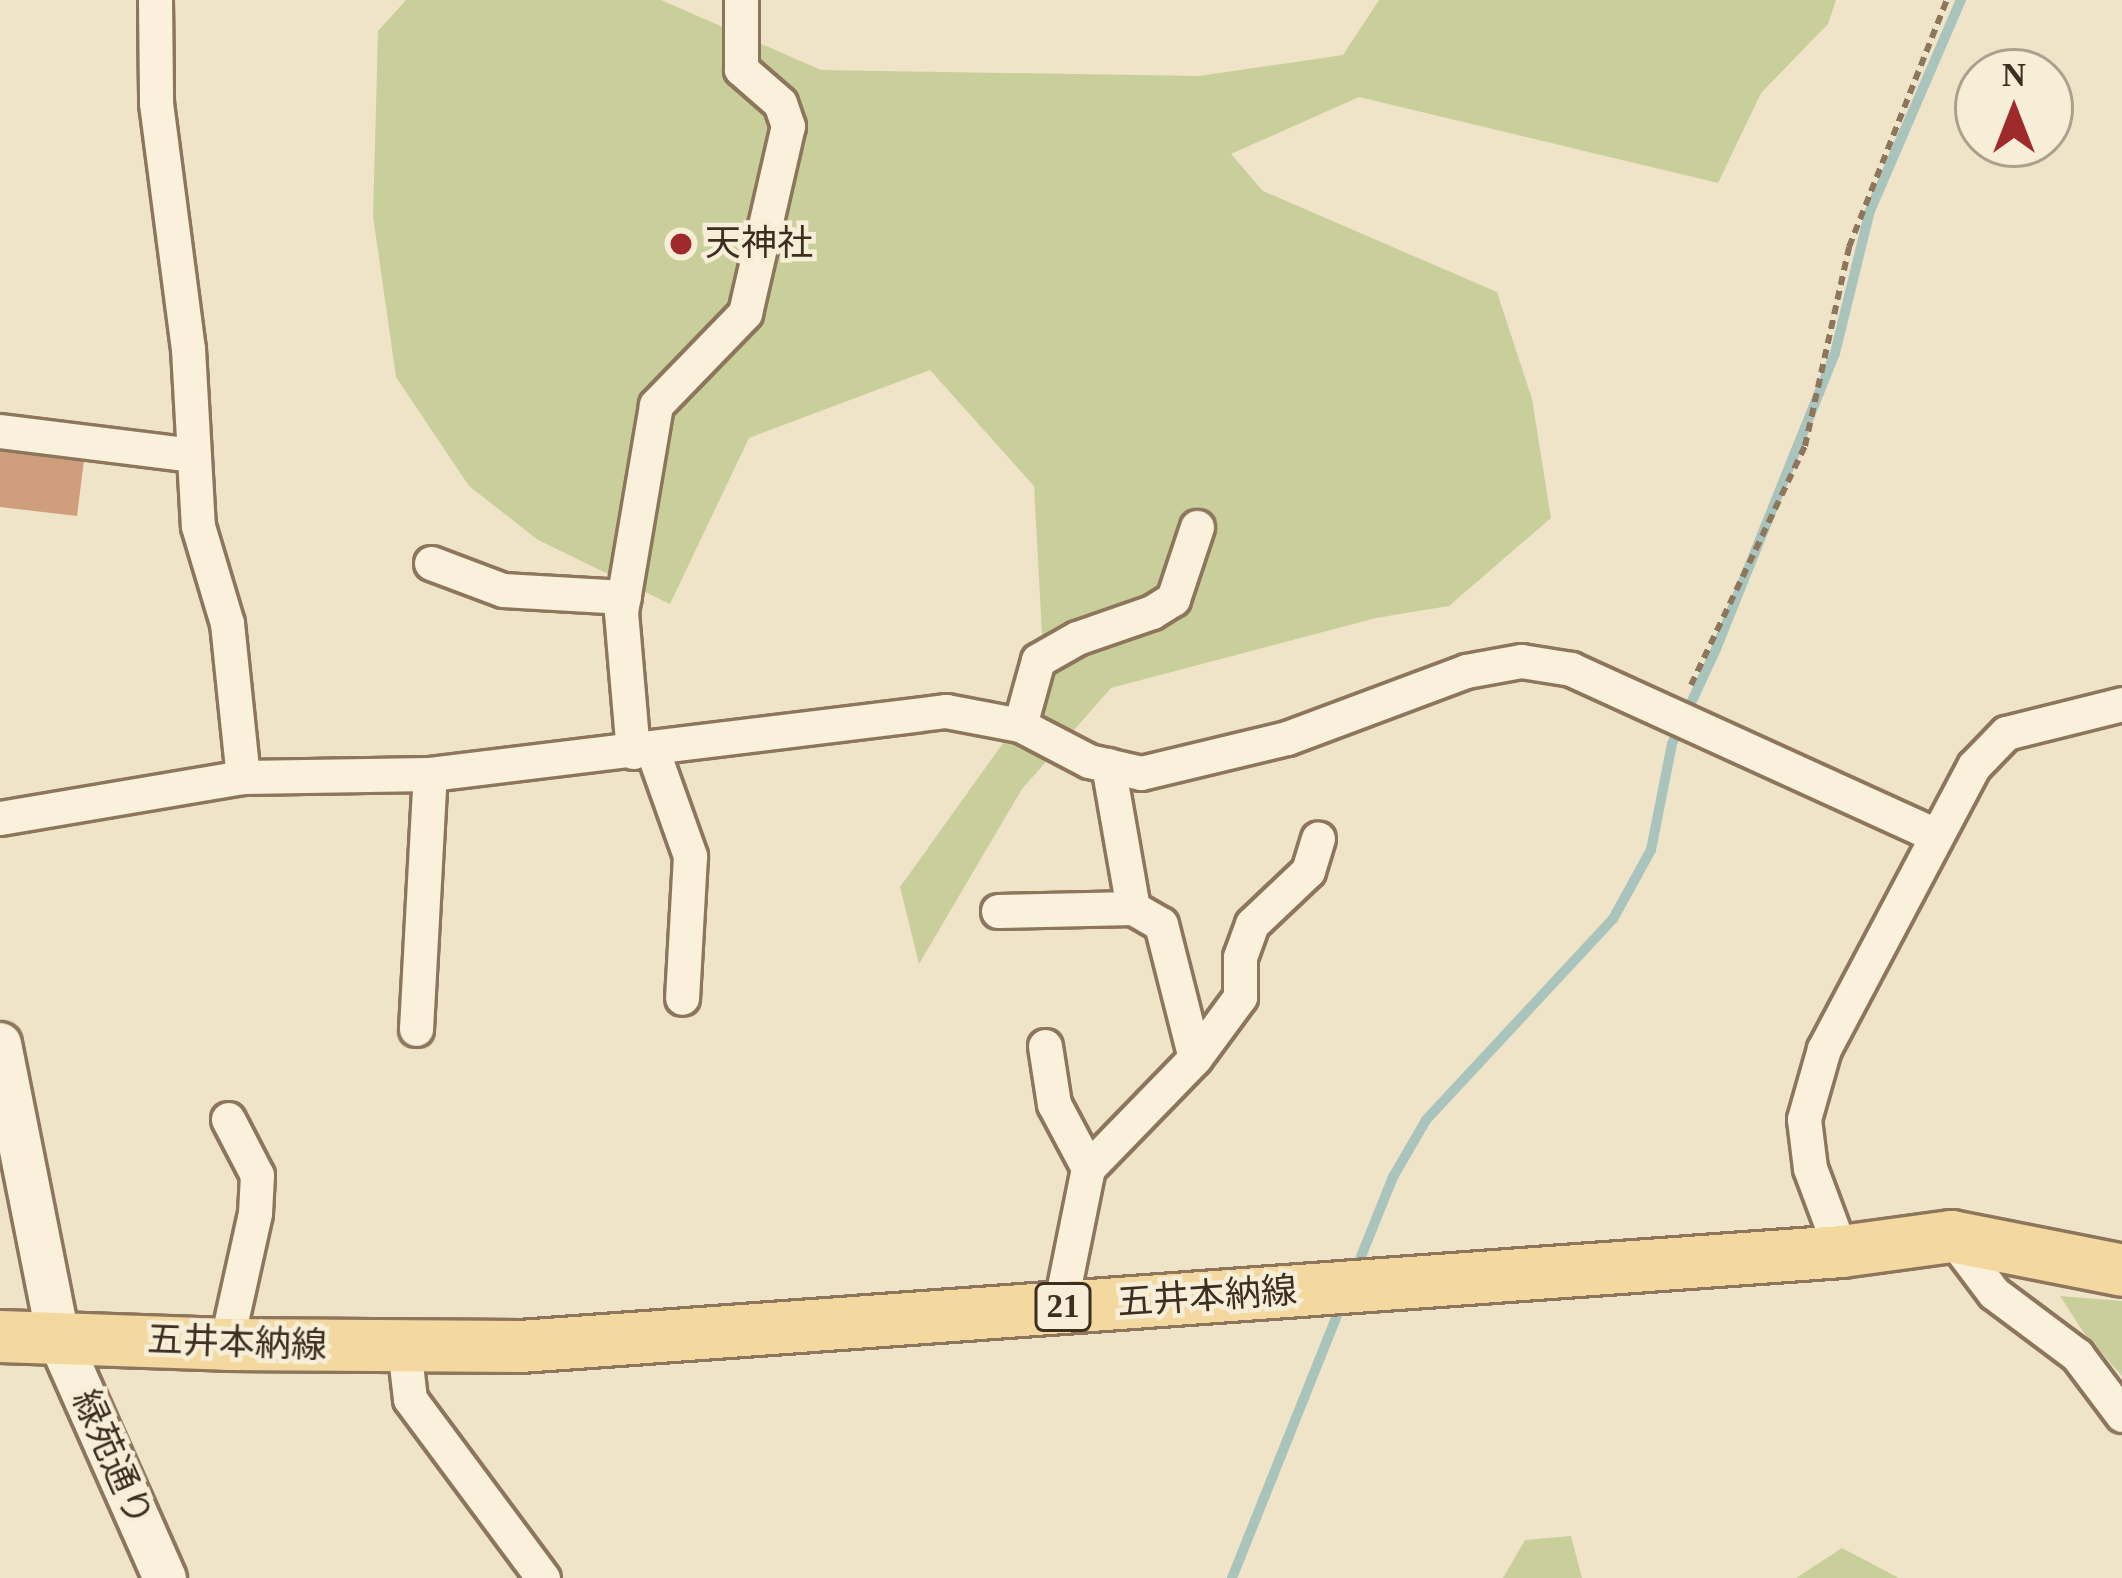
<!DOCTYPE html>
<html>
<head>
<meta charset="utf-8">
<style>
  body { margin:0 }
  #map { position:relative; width:2122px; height:1578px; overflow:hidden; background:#f0e4c8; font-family:"Times New Roman","Noto Sans JP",serif }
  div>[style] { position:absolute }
  .green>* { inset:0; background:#c9cf9b }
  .stream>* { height:10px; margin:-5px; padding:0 5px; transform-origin:5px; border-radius:5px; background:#a9c4bc }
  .building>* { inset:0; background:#cf9f7d }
  .path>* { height:6px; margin-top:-3px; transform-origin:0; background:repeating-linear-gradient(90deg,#8d765c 0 9px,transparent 0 15px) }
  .roads { filter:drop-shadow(3px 0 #8d765c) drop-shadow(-3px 0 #8d765c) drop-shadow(0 3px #8d765c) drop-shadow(0 -3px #8d765c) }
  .minor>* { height:33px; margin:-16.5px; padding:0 16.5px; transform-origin:16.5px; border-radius:16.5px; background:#faf1dc }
  .tertiary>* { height:42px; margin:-21px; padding:0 21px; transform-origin:21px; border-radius:21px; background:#faf1dc }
  .primary>* { height:51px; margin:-25.5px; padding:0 25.5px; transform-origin:25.5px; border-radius:25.5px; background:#f3d9a0 }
  .dots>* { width:33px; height:33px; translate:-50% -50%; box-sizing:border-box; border:6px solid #f7eed8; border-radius:50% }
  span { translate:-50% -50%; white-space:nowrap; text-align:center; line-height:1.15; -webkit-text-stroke:9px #f7eed8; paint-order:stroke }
  .shield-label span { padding:3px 9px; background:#f7eed8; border:3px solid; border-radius:9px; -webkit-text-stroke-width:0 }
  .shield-label { font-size:33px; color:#3d2e20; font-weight:700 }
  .poi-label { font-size:36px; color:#3d2e20 }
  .left { translate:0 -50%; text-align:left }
  .street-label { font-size:36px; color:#3d2e20 }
  .north { position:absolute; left:1954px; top:48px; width:120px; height:120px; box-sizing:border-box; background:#f7eed8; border:3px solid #ada18e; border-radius:50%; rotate:0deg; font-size:33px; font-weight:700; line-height:48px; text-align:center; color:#3d2e20 }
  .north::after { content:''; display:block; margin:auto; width:42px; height:54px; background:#9e2a2b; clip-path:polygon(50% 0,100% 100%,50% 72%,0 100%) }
</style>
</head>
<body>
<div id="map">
  <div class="green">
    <div style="clip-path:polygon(406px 0,661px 0,821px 70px,1199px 76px,1343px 55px,1379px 0,1836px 0,1828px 24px,1761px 93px,1718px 183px,1359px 97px,1231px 154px,1263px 191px,1497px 292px,1532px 399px,1551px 518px,1449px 606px,1376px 618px,1111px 688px,1022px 789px,919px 964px,900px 887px,1026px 711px,1043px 652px,1034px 486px,930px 370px,749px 438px,670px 604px,538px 540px,469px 486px,396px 377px,373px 216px,378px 31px)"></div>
    <div style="clip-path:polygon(2060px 1296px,2122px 1301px,2122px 1376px,2084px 1333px)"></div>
    <div style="clip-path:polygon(1571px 1536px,1582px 1578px,1503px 1578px,1525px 1540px)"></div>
    <div style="clip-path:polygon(1842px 1548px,1899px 1578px,1796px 1578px)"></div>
  </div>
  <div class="stream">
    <div style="left:1356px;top:1269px;width:99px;rotate:-68.1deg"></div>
    <div style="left:1393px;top:1177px;width:66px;rotate:-59.9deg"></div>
    <div style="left:1426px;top:1120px;width:275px;rotate:-47.1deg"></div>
    <div style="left:1613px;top:919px;width:79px;rotate:-61.2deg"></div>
    <div style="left:1651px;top:850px;width:108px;rotate:-78.8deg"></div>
    <div style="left:1672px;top:744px;width:105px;rotate:-65.1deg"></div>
    <div style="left:1716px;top:649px;width:319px;rotate:-68.1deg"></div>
    <div style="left:1835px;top:353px;width:146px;rotate:-76.2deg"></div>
    <div style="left:1870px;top:211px;width:230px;rotate:-66.7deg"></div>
    <div style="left:1232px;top:1578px;width:296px;rotate:-68.2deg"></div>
  </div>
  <div class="building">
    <div style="clip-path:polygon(0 451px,84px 460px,77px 516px,0 507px)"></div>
  </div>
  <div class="path">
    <div style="left:1691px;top:685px;width:265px;rotate:-64.5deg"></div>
    <div style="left:1805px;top:446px;width:204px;rotate:-77.5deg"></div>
    <div style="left:1849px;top:247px;width:266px;rotate:-68.4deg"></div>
  </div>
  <div class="roads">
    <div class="minor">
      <div style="left:155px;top:0;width:103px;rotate:89.4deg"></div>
      <div style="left:156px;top:103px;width:248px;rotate:82.6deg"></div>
      <div style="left:188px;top:349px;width:177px;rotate:86.8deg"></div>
      <div style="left:198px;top:526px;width:101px;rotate:73.4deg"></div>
      <div style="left:227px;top:623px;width:155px;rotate:84.1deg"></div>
      <div style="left:0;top:431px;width:195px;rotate:7.1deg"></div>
      <div style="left:431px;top:563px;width:77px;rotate:20.6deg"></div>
      <div style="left:503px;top:590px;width:121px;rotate:3.3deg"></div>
      <div style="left:1020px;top:725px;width:67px;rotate:-74.5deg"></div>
      <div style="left:1038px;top:660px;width:45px;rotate:-29.4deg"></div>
      <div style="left:1077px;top:638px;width:79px;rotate:-19.1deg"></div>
      <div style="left:1152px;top:612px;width:25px;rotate:-32deg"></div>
      <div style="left:1173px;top:599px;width:76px;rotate:-71.6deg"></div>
      <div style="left:652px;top:749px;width:114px;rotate:70.4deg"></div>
      <div style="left:690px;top:856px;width:142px;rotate:93.2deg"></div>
      <div style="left:633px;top:752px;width:141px;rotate:-94.9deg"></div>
      <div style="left:621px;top:612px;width:210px;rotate:-80.4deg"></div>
      <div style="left:656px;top:405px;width:128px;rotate:-45.9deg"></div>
      <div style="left:745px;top:313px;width:192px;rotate:-77.1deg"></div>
      <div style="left:788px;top:126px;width:24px;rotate:-109deg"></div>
      <div style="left:780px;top:103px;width:52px;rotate:-138.9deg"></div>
      <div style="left:741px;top:69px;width:69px;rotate:-90deg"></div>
      <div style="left:1108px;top:765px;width:145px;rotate:80.1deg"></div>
      <div style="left:0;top:818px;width:246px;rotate:-9.6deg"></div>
      <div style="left:243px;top:777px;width:187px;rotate:-0.9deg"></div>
      <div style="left:430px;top:774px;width:520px;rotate:-6.96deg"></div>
      <div style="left:946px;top:711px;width:75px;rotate:10.7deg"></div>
      <div style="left:1020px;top:725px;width:78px;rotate:27.6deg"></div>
      <div style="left:1089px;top:761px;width:53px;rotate:13deg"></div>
      <div style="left:1141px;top:773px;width:150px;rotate:-13.5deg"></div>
      <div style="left:1287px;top:738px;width:191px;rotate:-20.5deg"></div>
      <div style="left:1466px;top:671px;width:56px;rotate:-10.3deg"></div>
      <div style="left:1521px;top:661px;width:51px;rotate:9.1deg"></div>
      <div style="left:1571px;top:669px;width:401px;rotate:24.5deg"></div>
      <div style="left:998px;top:911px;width:135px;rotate:-1.3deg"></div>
      <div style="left:1133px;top:908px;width:32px;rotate:30deg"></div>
      <div style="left:1161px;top:924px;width:138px;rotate:75.8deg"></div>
      <div style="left:1195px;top:1058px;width:153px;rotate:134.2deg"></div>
      <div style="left:1088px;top:1168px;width:142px;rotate:101.4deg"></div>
      <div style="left:416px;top:1029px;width:255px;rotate:-86.9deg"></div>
      <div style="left:1045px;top:1046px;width:59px;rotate:81.2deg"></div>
      <div style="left:1054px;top:1104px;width:72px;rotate:62deg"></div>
      <div style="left:1195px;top:1058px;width:76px;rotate:-53.6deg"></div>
      <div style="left:1240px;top:997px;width:40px;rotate:-90deg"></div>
      <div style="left:1240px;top:957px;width:35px;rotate:-70deg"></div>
      <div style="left:1252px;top:924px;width:77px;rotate:-43.4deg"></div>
      <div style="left:1308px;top:871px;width:34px;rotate:-73deg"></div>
      <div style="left:1951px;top:1236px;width:71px;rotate:53deg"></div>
      <div style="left:1994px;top:1293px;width:104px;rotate:36.8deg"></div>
      <div style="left:2077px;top:1355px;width:75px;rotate:53.1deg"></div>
      <div style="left:1841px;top:1251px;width:89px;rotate:-110.5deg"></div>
      <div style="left:1810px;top:1168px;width:49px;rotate:-97deg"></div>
      <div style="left:1804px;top:1119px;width:73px;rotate:-74.1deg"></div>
      <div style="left:1824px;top:1049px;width:320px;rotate:-62.1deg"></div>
      <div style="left:1974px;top:766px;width:46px;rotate:-45.9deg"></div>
      <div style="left:2006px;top:733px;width:120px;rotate:-14deg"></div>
      <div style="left:226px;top:1344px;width:134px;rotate:-77.5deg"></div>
      <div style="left:255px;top:1213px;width:38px;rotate:-87deg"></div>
      <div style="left:257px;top:1175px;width:63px;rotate:-117.4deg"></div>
      <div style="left:404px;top:1347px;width:52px;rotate:83.4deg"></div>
      <div style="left:410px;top:1399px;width:223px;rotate:53.4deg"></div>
    </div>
    <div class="tertiary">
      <div style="left:0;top:1044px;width:299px;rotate:78.8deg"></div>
      <div style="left:58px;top:1337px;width:264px;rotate:66.1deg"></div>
    </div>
    <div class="primary">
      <div style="left:0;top:1336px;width:226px;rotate:2deg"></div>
      <div style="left:226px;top:1344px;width:294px;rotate:0.4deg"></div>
      <div style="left:520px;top:1346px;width:1324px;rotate:-4.11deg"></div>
      <div style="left:1841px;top:1251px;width:111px;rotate:-7.8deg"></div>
      <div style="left:1951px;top:1236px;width:174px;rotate:11.2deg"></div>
    </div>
  </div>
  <div class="dots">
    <div style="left:681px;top:244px;background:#9e2a2b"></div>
  </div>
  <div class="shield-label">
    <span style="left:1063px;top:1307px">21</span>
  </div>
  <div class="poi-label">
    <span class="left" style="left:705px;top:244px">天神社</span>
  </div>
  <div class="street-label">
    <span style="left:1207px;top:1297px;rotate:-4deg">五井本納線</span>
    <span style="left:237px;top:1343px;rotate:2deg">五井本納線</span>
    <span style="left:112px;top:1458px;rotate:66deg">緑苑通り</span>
  </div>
  <div class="north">N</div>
</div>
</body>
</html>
